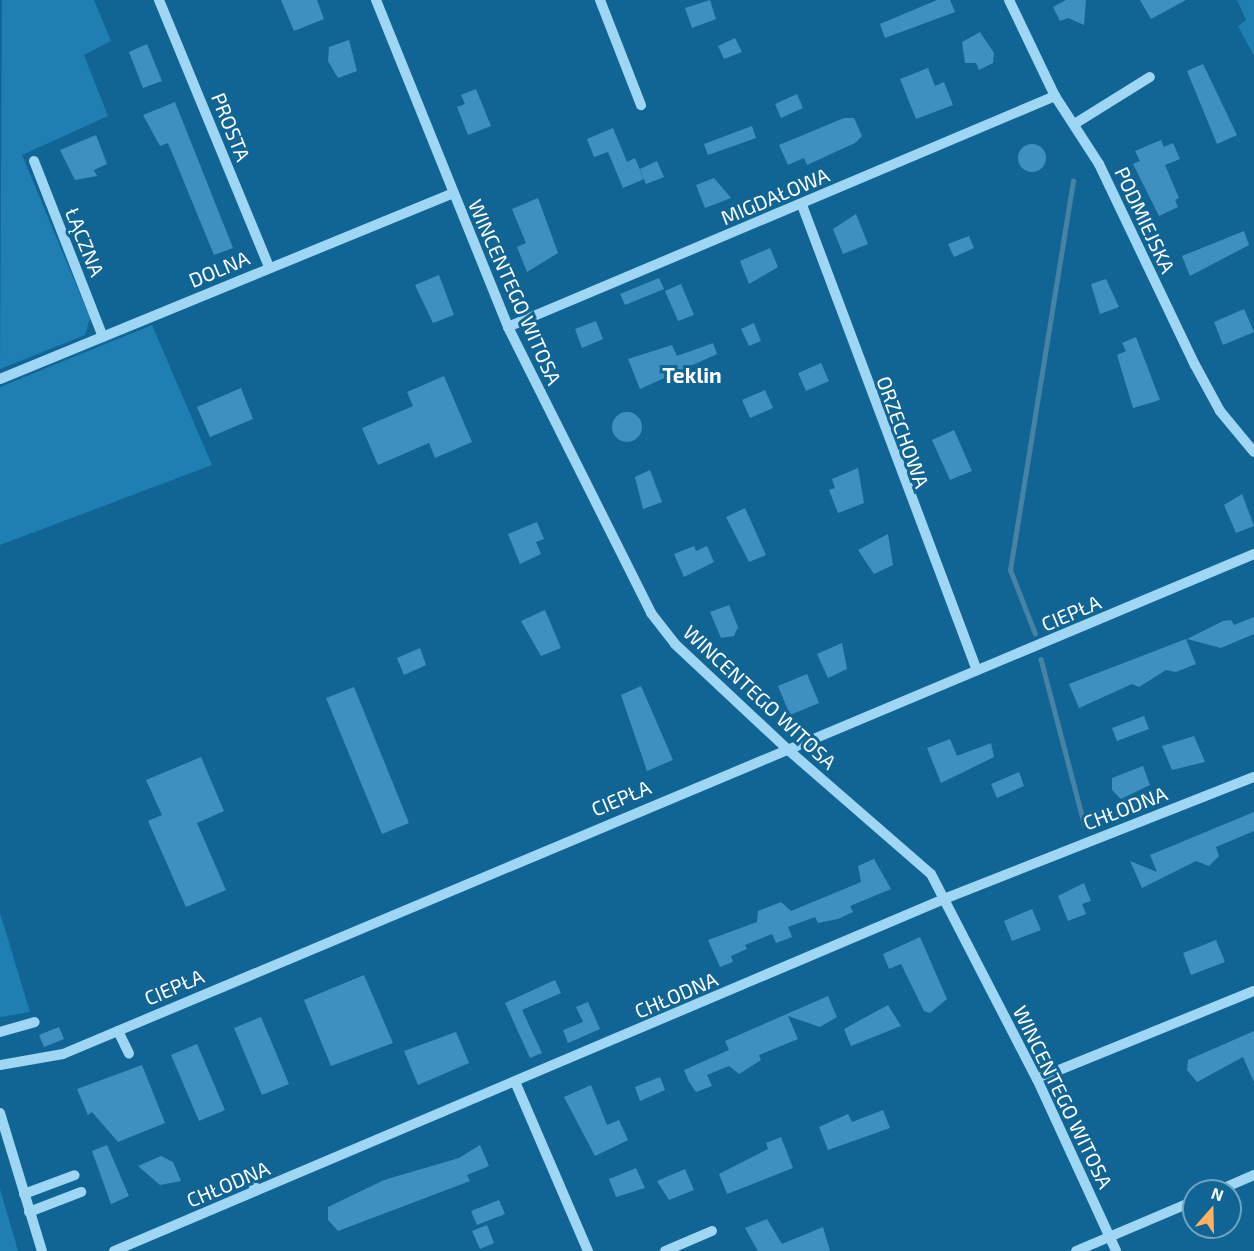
<!DOCTYPE html>
<html>
<head>
<meta charset="utf-8">
<style>
  body { margin:0 }
  #map { position:relative; width:1254px; height:1251px; overflow:hidden; background:#106595; font-family:"Exo 2",sans-serif }
  div>[style] { position:absolute }
  .green>* { inset:0; background:#1f7fb3 }
  .stream>* { height:4.5px; margin:-2.25px; padding:0 2.25px; transform-origin:2.25px; border-radius:2.25px; background:#4783a5 }
  .building>* { inset:0; background:#3e91bf }
  .round { border-radius:50% }
  .minor>* { height:10px; margin:-5px; padding:0 5px; transform-origin:5px; border-radius:5px; background:#9ed6f4 }
  span { translate:-50% -50%; white-space:nowrap; text-align:center; line-height:1.15; -webkit-text-stroke:6px #106595; paint-order:stroke }
  .street-label { font-size:20px; color:#fff }
  .neighbourhood-label { font-size:21px; color:#fff; font-weight:700 }
  .north { position:absolute; left:1182px; top:1179px; width:60px; height:60px; box-sizing:border-box; background:#106595; border:2px solid #70a3bf; border-radius:50%; rotate:20deg; font-size:16px; font-weight:700; line-height:24px; text-align:center; color:#fff }
  .north::after { content:''; display:block; margin:auto; width:21px; height:27px; background:#ffb261; clip-path:polygon(50% 0,100% 100%,50% 72%,0 100%) }
</style>
</head>
<body>
<div id="map">
  <div class="green">
    <div style="clip-path:polygon(2px 0,94px 0,111px 41px,84px 55px,108px 116px,22px 155px,90px 318px,85px 335px,0 369px)"></div>
    <div style="clip-path:polygon(1237px 0,1254px 0,1254px 56px,1238px 26px,1246px 20px)"></div>
    <div style="clip-path:polygon(152px 325px,212px 465px,0 545px,0 387px)"></div>
    <div style="clip-path:polygon(0 913px,30px 1012px,1px 1017px,0 1016px)"></div>
    <div style="clip-path:polygon(0 1189px,18px 1251px,0 1251px)"></div>
  </div>
  <div class="stream">
    <div style="left:1035px;top:634px;width:69px;rotate:-111.3deg"></div>
    <div style="left:1010px;top:570px;width:394px;rotate:-80.8deg"></div>
    <div style="left:1041px;top:659px;width:170px;rotate:75.3deg"></div>
  </div>
  <div class="building">
    <div style="clip-path:polygon(281px 0,317px 0,324px 19px,294px 31px)"></div>
    <div style="clip-path:polygon(710px 0,716px 19px,692px 28px,685px 8px)"></div>
    <div style="clip-path:polygon(937px 0,950px 0,955px 12px,885px 38px,880px 24px)"></div>
    <div style="clip-path:polygon(1066px 0,1086px 0,1084px 25px,1068px 18px,1060px 21px,1053px 7px)"></div>
    <div style="clip-path:polygon(1140px 0,1186px 0,1151px 19px)"></div>
    <div style="clip-path:polygon(980px 32px,994px 53px,993px 63px,979px 70px,976px 63px,965px 63px,962px 42px)"></div>
    <div style="clip-path:polygon(735px 38px,742px 52px,724px 59px,718px 46px)"></div>
    <div style="clip-path:polygon(349px 40px,357px 71px,338px 78px,328px 61px,329px 47px)"></div>
    <div style="clip-path:polygon(147px 44px,162px 81px,143px 88px,129px 52px)"></div>
    <div style="clip-path:polygon(1203px 64px,1237px 135px,1217px 144px,1187px 71px)"></div>
    <div style="clip-path:polygon(928px 68px,935px 86px,944px 82px,953px 105px,916px 119px,900px 79px)"></div>
    <div style="clip-path:polygon(476px 89px,491px 126px,468px 135px,457px 107px,465px 104px,461px 95px)"></div>
    <div style="clip-path:polygon(797px 94px,803px 108px,781px 118px,775px 104px)"></div>
    <div style="clip-path:polygon(175px 102px,233px 248px,214px 255px,168px 143px,160px 146px,143px 115px)"></div>
    <div style="clip-path:polygon(844px 118px,854px 118px,862px 136px,855px 143px,807px 165px,804px 158px,788px 165px,779px 145px)"></div>
    <div style="clip-path:polygon(752px 126px,756px 138px,708px 155px,704px 144px)"></div>
    <div style="clip-path:polygon(613px 128px,627px 162px,635px 158px,644px 179px,623px 188px,608px 152px,594px 157px,587px 139px)"></div>
    <div style="clip-path:polygon(96px 135px,107px 164px,94px 170px,97px 176px,75px 180px,60px 150px)"></div>
    <div style="clip-path:polygon(1161px 140px,1164px 147px,1173px 143px,1180px 159px,1165px 165px,1179px 198px,1175px 200px,1178px 207px,1159px 216px,1133px 164px,1140px 161px,1135px 151px)"></div>
    <div class="round" style="left:1018px;top:144px;width:28px;height:28px"></div>
    <div style="clip-path:polygon(657px 161px,664px 177px,646px 184px,640px 169px)"></div>
    <div style="clip-path:polygon(714px 178px,731px 198px,705px 208px,696px 185px)"></div>
    <div style="clip-path:polygon(538px 198px,558px 253px,527px 272px,517px 247px,526px 243px,512px 209px)"></div>
    <div style="clip-path:polygon(856px 214px,868px 244px,843px 254px,833px 229px)"></div>
    <div style="clip-path:polygon(1244px 231px,1249px 245px,1190px 276px,1182px 256px)"></div>
    <div style="clip-path:polygon(969px 236px,974px 248px,954px 257px,948px 244px)"></div>
    <div style="clip-path:polygon(770px 248px,778px 267px,749px 284px,740px 261px)"></div>
    <div style="clip-path:polygon(439px 275px,454px 315px,433px 323px,415px 285px)"></div>
    <div style="clip-path:polygon(659px 278px,664px 289px,625px 305px,620px 294px)"></div>
    <div style="clip-path:polygon(1106px 279px,1119px 307px,1100px 314px,1091px 284px)"></div>
    <div style="clip-path:polygon(681px 284px,694px 315px,678px 321px,665px 291px)"></div>
    <div style="clip-path:polygon(1244px 309px,1254px 332px,1223px 345px,1214px 322px)"></div>
    <div style="clip-path:polygon(596px 321px,603px 339px,582px 348px,575px 329px)"></div>
    <div style="clip-path:polygon(754px 323px,761px 341px,749px 346px,741px 329px)"></div>
    <div style="clip-path:polygon(1136px 337px,1160px 400px,1133px 408px,1117px 355px,1126px 351px,1122px 343px)"></div>
    <div style="clip-path:polygon(713px 343px,717px 354px,640px 389px,628px 359px,672px 345px,677px 356px)"></div>
    <div style="clip-path:polygon(821px 363px,829px 381px,806px 391px,798px 373px)"></div>
    <div style="clip-path:polygon(444px 376px,472px 442px,435px 458px,429px 443px,378px 465px,362px 428px,413px 406px,407px 392px)"></div>
    <div style="clip-path:polygon(241px 388px,253px 419px,210px 437px,197px 407px)"></div>
    <div style="clip-path:polygon(765px 390px,773px 408px,750px 418px,742px 400px)"></div>
    <div class="round" style="left:612px;top:412px;width:30px;height:30px"></div>
    <div style="clip-path:polygon(954px 430px,972px 471px,950px 480px,932px 440px)"></div>
    <div style="clip-path:polygon(858px 468px,864px 503px,838px 513px,829px 490px,835px 488px,832px 479px)"></div>
    <div style="clip-path:polygon(650px 470px,662px 502px,643px 509px,635px 477px)"></div>
    <div style="clip-path:polygon(1242px 494px,1254px 526px,1236px 533px,1224px 505px)"></div>
    <div style="clip-path:polygon(745px 508px,766px 555px,749px 562px,726px 517px)"></div>
    <div style="clip-path:polygon(537px 522px,544px 539px,536px 542px,541px 554px,520px 564px,508px 534px)"></div>
    <div style="clip-path:polygon(888px 534px,893px 565px,874px 574px,858px 550px)"></div>
    <div style="clip-path:polygon(694px 546px,696px 551px,707px 546px,714px 562px,684px 577px,674px 554px)"></div>
    <div style="clip-path:polygon(729px 605px,738px 627px,734px 636px,721px 638px,710px 612px)"></div>
    <div style="clip-path:polygon(545px 610px,561px 648px,541px 656px,521px 621px)"></div>
    <div style="clip-path:polygon(1254px 617px,1254px 634px,1221px 648px,1187px 639px,1223px 621px,1231px 620px,1234px 625px)"></div>
    <div style="clip-path:polygon(1186px 639px,1196px 664px,1176px 672px,1166px 670px,1139px 687px,1132px 684px,1079px 708px,1069px 684px)"></div>
    <div style="clip-path:polygon(842px 643px,847px 669px,828px 678px,817px 654px)"></div>
    <div style="clip-path:polygon(420px 648px,426px 665px,404px 675px,397px 658px)"></div>
    <div style="clip-path:polygon(807px 674px,819px 703px,790px 715px,778px 686px)"></div>
    <div style="clip-path:polygon(641px 686px,673px 760px,647px 771px,621px 695px)"></div>
    <div style="clip-path:polygon(354px 687px,409px 823px,382px 834px,326px 698px)"></div>
    <div style="clip-path:polygon(1144px 716px,1149px 729px,1117px 741px,1112px 728px)"></div>
    <div style="clip-path:polygon(1194px 736px,1205px 762px,1172px 770px,1162px 746px)"></div>
    <div style="clip-path:polygon(950px 739px,957px 756px,991px 743px,994px 757px,941px 783px,927px 748px)"></div>
    <div style="clip-path:polygon(201px 757px,224px 811px,197px 823px,226px 890px,186px 907px,148px 821px,162px 815px,146px 780px)"></div>
    <div style="clip-path:polygon(1143px 766px,1150px 785px,1121px 799px,1112px 790px,1112px 778px)"></div>
    <div style="clip-path:polygon(1019px 772px,1024px 786px,997px 798px,991px 784px)"></div>
    <div style="clip-path:polygon(1254px 812px,1254px 831px,1216px 847px,1219px 856px,1209px 866px,1196px 861px,1142px 888px,1130px 861px,1157px 872px,1150px 855px)"></div>
    <div style="clip-path:polygon(874px 859px,891px 889px,850px 906px,853px 912px,838px 919px,818px 923px,815px 917px,788px 927px,792px 937px,776px 943px,772px 934px,745px 945px,747px 949px,731px 956px,733px 962px,720px 967px,708px 940px,757px 922px,758px 911px,781px 902px,791px 911px,861px 882px,858px 866px)"></div>
    <div style="clip-path:polygon(1084px 883px,1091px 901px,1082px 904px,1086px 914px,1068px 921px,1058px 896px)"></div>
    <div style="clip-path:polygon(1032px 909px,1041px 930px,1012px 941px,1004px 921px)"></div>
    <div style="clip-path:polygon(920px 937px,947px 999px,930px 1013px,924px 1011px,901px 964px,889px 969px,883px 954px)"></div>
    <div style="clip-path:polygon(1216px 940px,1225px 962px,1191px 975px,1183px 953px)"></div>
    <div style="clip-path:polygon(364px 975px,393px 1043px,331px 1066px,304px 1000px)"></div>
    <div style="clip-path:polygon(555px 980px,561px 993px,522px 1010px,542px 1053px,530px 1058px,505px 1003px)"></div>
    <div style="clip-path:polygon(828px 996px,837px 1017px,820px 1027px,788px 1016px,798px 1039px,759px 1055px,761px 1060px,739px 1074px,729px 1066px,707px 1075px,712px 1086px,696px 1092px,689px 1082px,684px 1070px,729px 1050px,725px 1041px)"></div>
    <div style="clip-path:polygon(588px 1002px,600px 1029px,568px 1043px,563px 1030px,583px 1022px,576px 1007px)"></div>
    <div style="clip-path:polygon(888px 1005px,901px 1026px,851px 1046px,844px 1029px)"></div>
    <div style="clip-path:polygon(261px 1017px,289px 1084px,262px 1095px,234px 1028px)"></div>
    <div style="clip-path:polygon(59px 1027px,64px 1039px,44px 1047px,39px 1035px)"></div>
    <div style="clip-path:polygon(1254px 1031px,1254px 1082px,1243px 1057px,1197px 1082px,1187px 1070px,1188px 1060px)"></div>
    <div style="clip-path:polygon(456px 1032px,469px 1063px,418px 1085px,404px 1051px)"></div>
    <div style="clip-path:polygon(197px 1044px,225px 1110px,199px 1121px,171px 1055px)"></div>
    <div style="clip-path:polygon(142px 1065px,165px 1123px,118px 1142px,92px 1112px,88px 1115px,77px 1089px)"></div>
    <div style="clip-path:polygon(660px 1077px,665px 1090px,640px 1101px,635px 1087px)"></div>
    <div style="clip-path:polygon(591px 1085px,607px 1125px,619px 1120px,628px 1140px,595px 1156px,564px 1097px)"></div>
    <div style="clip-path:polygon(883px 1110px,890px 1128px,828px 1150px,819px 1127px,848px 1114px,852px 1122px)"></div>
    <div style="clip-path:polygon(781px 1137px,793px 1168px,727px 1194px,719px 1174px,768px 1149px,766px 1143px)"></div>
    <div style="clip-path:polygon(107px 1145px,129px 1196px,111px 1204px,92px 1151px)"></div>
    <div style="clip-path:polygon(480px 1145px,489px 1166px,467px 1175px,470px 1181px,338px 1231px,328px 1220px,328px 1207px,384px 1180px,459px 1158px)"></div>
    <div style="clip-path:polygon(161px 1156px,173px 1162px,181px 1181px,160px 1185px,138px 1166px)"></div>
    <div style="clip-path:polygon(636px 1168px,645px 1188px,616px 1197px,609px 1179px)"></div>
    <div style="clip-path:polygon(685px 1169px,694px 1190px,669px 1200px,657px 1181px)"></div>
    <div style="clip-path:polygon(499px 1200px,505px 1214px,477px 1225px,471px 1211px)"></div>
    <div style="clip-path:polygon(767px 1219px,782px 1244px,823px 1227px,830px 1251px,758px 1251px,745px 1228px)"></div>
    <div style="clip-path:polygon(487px 1225px,494px 1243px,480px 1249px,472px 1231px)"></div>
  </div>
  <div class="minor">
    <div style="left:159px;top:0;width:289px;rotate:67.6deg"></div>
    <div style="left:376px;top:0;width:353px;rotate:68deg"></div>
    <div style="left:508px;top:327px;width:320px;rotate:63.4deg"></div>
    <div style="left:651px;top:613px;width:39px;rotate:52deg"></div>
    <div style="left:675px;top:644px;width:152px;rotate:43.1deg"></div>
    <div style="left:786px;top:748px;width:192px;rotate:41deg"></div>
    <div style="left:931px;top:874px;width:231px;rotate:62.7deg"></div>
    <div style="left:1037px;top:1079px;width:189px;rotate:65.3deg"></div>
    <div style="left:600px;top:0;width:113px;rotate:68.7deg"></div>
    <div style="left:1009px;top:0;width:106px;rotate:64.4deg"></div>
    <div style="left:1055px;top:96px;width:81px;rotate:57.1deg"></div>
    <div style="left:1099px;top:164px;width:223px;rotate:64.5deg"></div>
    <div style="left:1195px;top:365px;width:52px;rotate:61.5deg"></div>
    <div style="left:1220px;top:411px;width:53px;rotate:50.3deg"></div>
    <div style="left:1076px;top:123px;width:87px;rotate:-31.9deg"></div>
    <div style="left:34px;top:161px;width:189px;rotate:68.6deg"></div>
    <div style="left:802px;top:205px;width:497px;rotate:69.4deg"></div>
    <div style="left:508px;top:327px;width:594px;rotate:-22.89deg"></div>
    <div style="left:0;top:379px;width:488px;rotate:-22.3deg"></div>
    <div style="left:118px;top:1031px;width:25px;rotate:64deg"></div>
    <div style="left:0;top:1032px;width:36px;rotate:-16deg"></div>
    <div style="left:0;top:1065px;width:64px;rotate:-9.9deg"></div>
    <div style="left:63px;top:1054px;width:1292px;rotate:-22.77deg"></div>
    <div style="left:1037px;top:1079px;width:234px;rotate:-22.1deg"></div>
    <div style="left:516px;top:1084px;width:182px;rotate:66.7deg"></div>
    <div style="left:0;top:1113px;width:144px;rotate:73.1deg"></div>
    <div style="left:250px;top:1176px;width:16px;rotate:68deg"></div>
    <div style="left:1217px;top:1191px;width:40px;rotate:-23.4deg"></div>
    <div style="left:24px;top:1194px;width:54px;rotate:-20.4deg"></div>
    <div style="left:29px;top:1212px;width:56px;rotate:-21deg"></div>
    <div style="left:114px;top:1251px;width:902px;rotate:-22.98deg"></div>
    <div style="left:944px;top:899px;width:333px;rotate:-21.5deg"></div>
    <div style="left:665px;top:1251px;width:51px;rotate:-23.1deg"></div>
    <div style="left:1076px;top:1251px;width:128px;rotate:-23deg"></div>
  </div>
  <div class="street-label">
    <span style="left:231px;top:127px;rotate:68deg">PROSTA</span>
    <span style="left:775px;top:196px;rotate:-23deg">MIGDAŁOWA</span>
    <span style="left:1145px;top:220px;rotate:65deg">PODMIEJSKA</span>
    <span style="left:85px;top:242px;rotate:68deg">ŁĄCZNA</span>
    <span style="left:219px;top:269px;rotate:-23deg">DOLNA</span>
    <span style="left:515px;top:292px;rotate:66deg">WINCENTEGO WITOSA</span>
    <span style="left:903px;top:432px;rotate:70deg">ORZECHOWA</span>
    <span style="left:1071px;top:613px;rotate:-23deg">CIEPŁA</span>
    <span style="left:760px;top:697px;rotate:43deg">WINCENTEGO WITOSA</span>
    <span style="left:621px;top:798px;rotate:-23deg">CIEPŁA</span>
    <span style="left:1125px;top:808px;rotate:-21deg">CHŁODNA</span>
    <span style="left:174px;top:987px;rotate:-23deg">CIEPŁA</span>
    <span style="left:676px;top:995px;rotate:-23deg">CHŁODNA</span>
    <span style="left:1063px;top:1097px;rotate:64deg">WINCENTEGO WITOSA</span>
    <span style="left:228px;top:1184px;rotate:-23deg">CHŁODNA</span>
  </div>
  <div class="neighbourhood-label">
    <span style="left:692px;top:375px">Teklin</span>
  </div>
  <div class="north">N</div>
</div>
</body>
</html>
